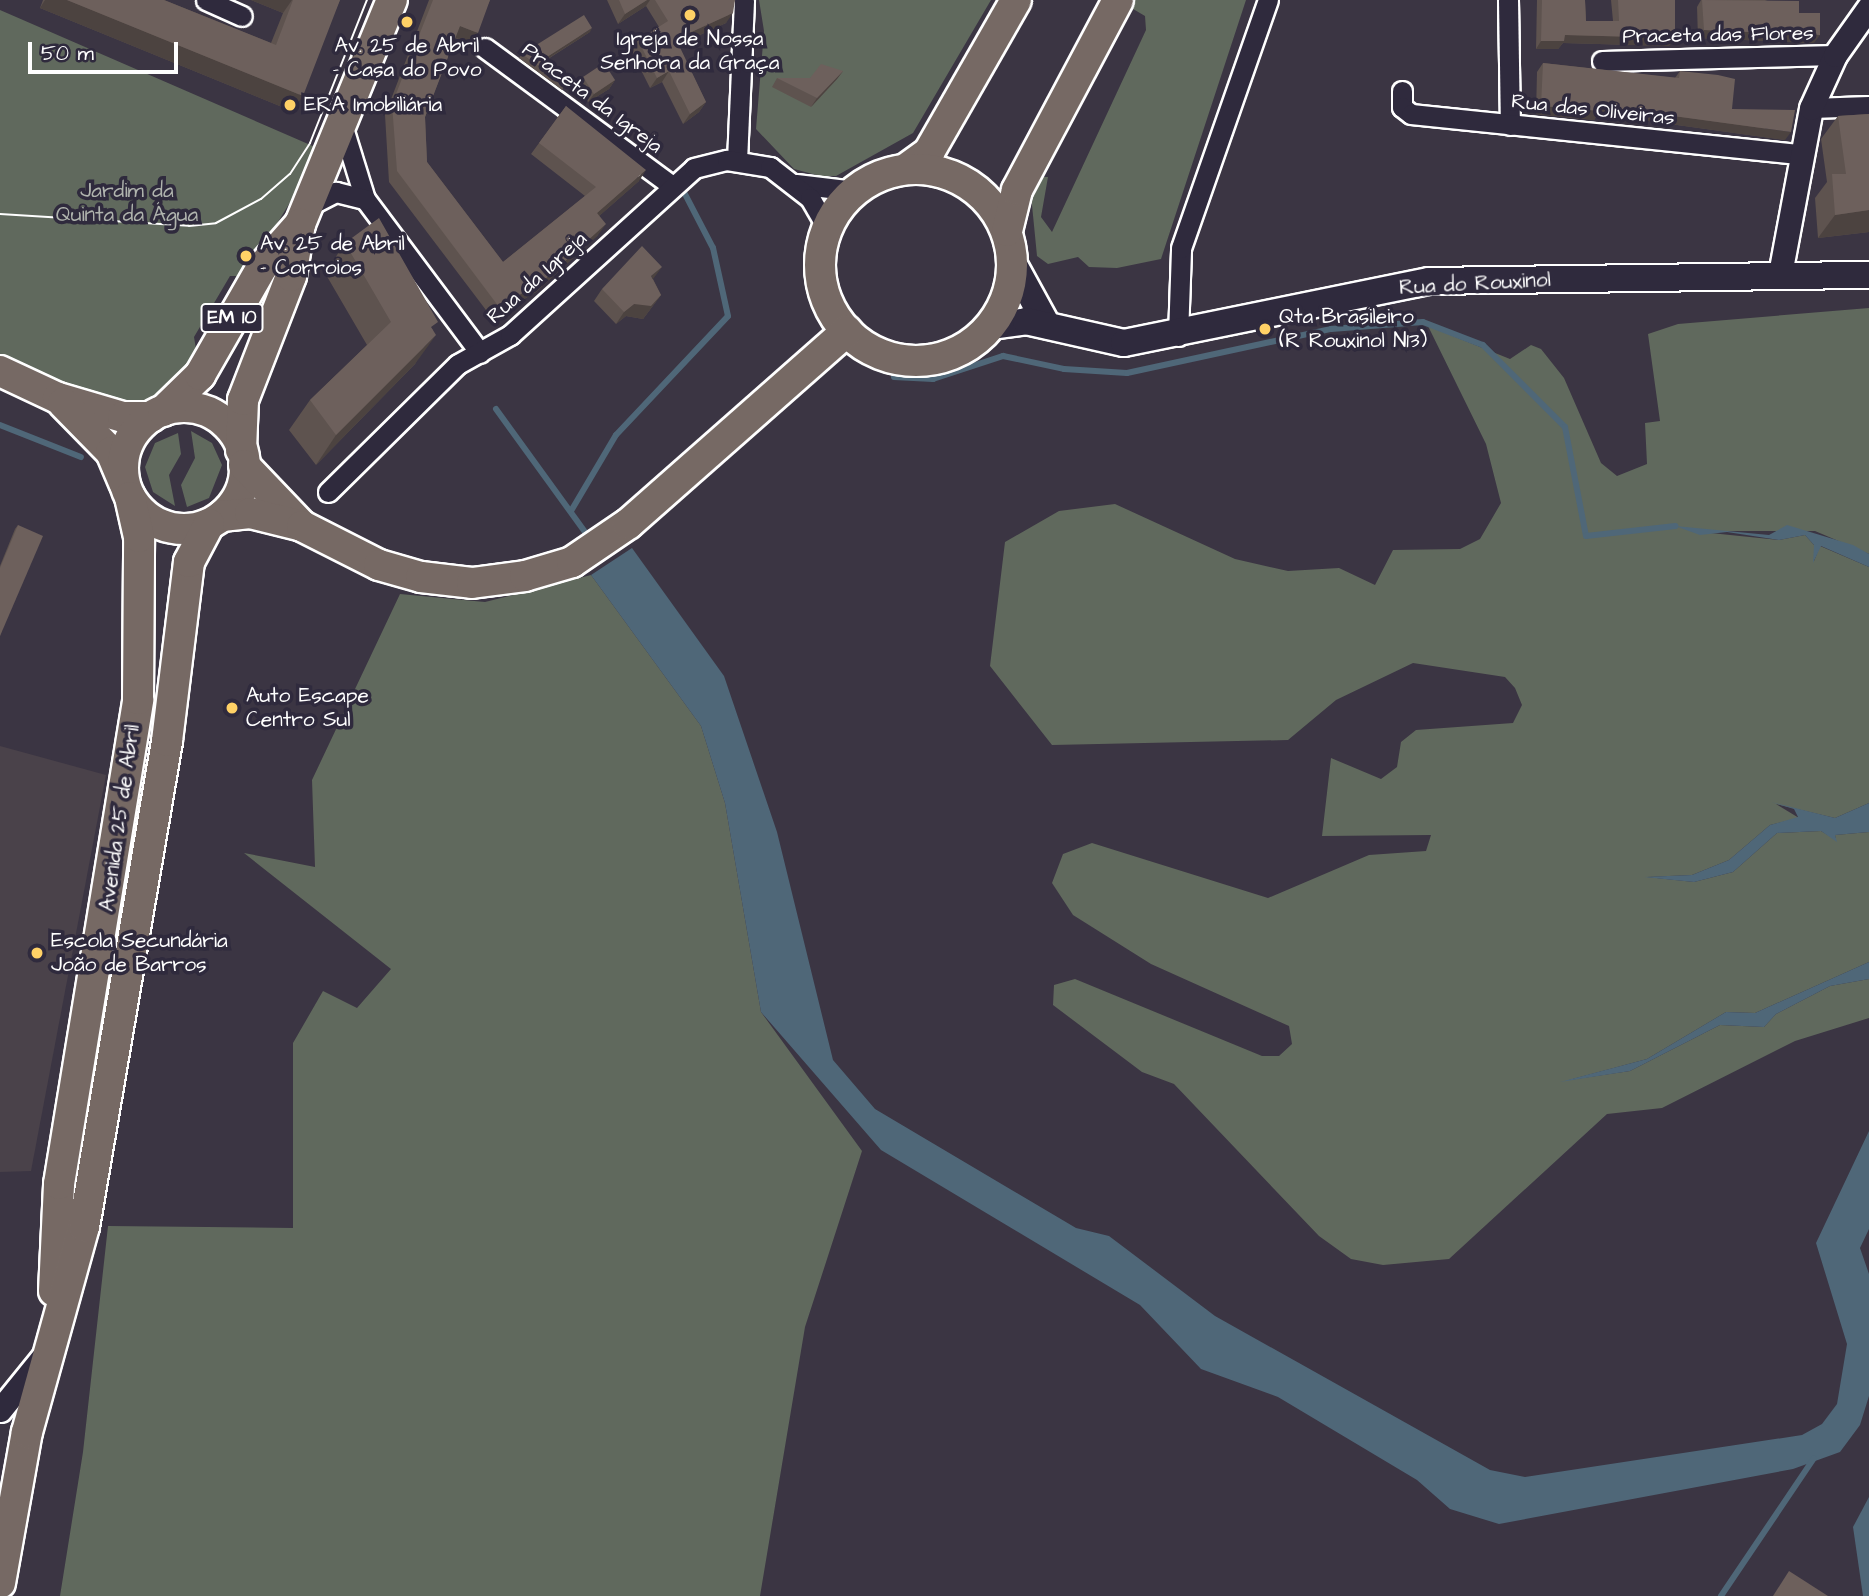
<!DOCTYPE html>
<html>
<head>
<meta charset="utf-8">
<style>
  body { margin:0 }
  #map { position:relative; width:1869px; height:1596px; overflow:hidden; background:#3b3543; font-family:"Architects Daughter",sans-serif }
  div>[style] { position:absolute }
  .built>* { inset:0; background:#4a424a }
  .green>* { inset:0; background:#60695d }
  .water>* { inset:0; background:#4f6778 }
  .stream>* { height:6px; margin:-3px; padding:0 3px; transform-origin:3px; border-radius:3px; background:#4f6778 }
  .roads { filter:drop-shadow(2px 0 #fff) drop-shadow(-2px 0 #fff) drop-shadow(0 2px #fff) drop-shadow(0 -2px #fff) }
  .minor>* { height:19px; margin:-9.5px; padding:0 9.5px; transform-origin:9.5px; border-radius:9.5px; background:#2f2a3d }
  .tertiary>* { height:23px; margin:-11.5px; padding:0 11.5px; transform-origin:11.5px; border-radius:11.5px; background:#2f2a3d }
  .secondary>* { height:26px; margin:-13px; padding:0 13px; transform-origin:13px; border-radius:13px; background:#2f2a3d }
  .primary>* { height:30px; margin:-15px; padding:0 15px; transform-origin:15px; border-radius:15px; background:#766964 }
  .primary>.ring { margin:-15px; padding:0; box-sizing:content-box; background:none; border:30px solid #766964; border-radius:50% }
  .tram>* { height:2px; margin:-1px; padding:0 1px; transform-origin:1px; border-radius:1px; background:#fff }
  .wall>* { inset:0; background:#5e534f }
  .shaded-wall>* { inset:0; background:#4c4340 }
  .building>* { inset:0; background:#6d605c }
  .dots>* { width:19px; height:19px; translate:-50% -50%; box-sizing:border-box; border:4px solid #2f2a3d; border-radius:50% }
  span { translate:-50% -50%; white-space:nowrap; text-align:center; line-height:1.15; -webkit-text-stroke:7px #2f2a3d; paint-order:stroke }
  .shield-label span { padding:2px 5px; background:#2f2a3d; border:2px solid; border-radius:5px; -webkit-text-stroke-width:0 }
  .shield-label { font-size:19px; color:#fff; font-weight:700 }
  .street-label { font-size:21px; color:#fff }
  .poi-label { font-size:21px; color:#fff }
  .left { translate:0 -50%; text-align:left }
  .park-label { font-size:21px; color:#b0b4ae }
  .scale { position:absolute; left:28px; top:42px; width:150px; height:32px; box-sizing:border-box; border:4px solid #fff; border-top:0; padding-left:9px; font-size:21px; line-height:24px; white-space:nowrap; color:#fff; -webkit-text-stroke:5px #2f2a3d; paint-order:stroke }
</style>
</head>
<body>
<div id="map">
  <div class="built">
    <div style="clip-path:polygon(0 746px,106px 775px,31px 1171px,0 1172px)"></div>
  </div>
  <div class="green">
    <div style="clip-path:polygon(759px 0,991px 0,913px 133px,836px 176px,820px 176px,794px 169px,756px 129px,764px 31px)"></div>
    <div style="clip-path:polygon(1132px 0,1246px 0,1161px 259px,1117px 268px,1089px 267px,1078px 257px,1048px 264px,1037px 256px,1031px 195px,1040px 177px,1048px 177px,1041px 217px,1052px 232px,1146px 30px,1145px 16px,1128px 6px)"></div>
    <div style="clip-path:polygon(0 10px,322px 150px,245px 276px,230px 276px,194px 337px,197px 355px,190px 368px,163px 396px,137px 408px,99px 403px,0 355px)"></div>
    <div style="clip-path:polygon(1869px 308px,1869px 554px,1815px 531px,1691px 531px,1779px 540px,1805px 535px,1814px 545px,1814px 561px,1820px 546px,1869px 567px,1869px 803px,1835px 818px,1776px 804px,1799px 818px,1770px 825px,1729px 860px,1692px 875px,1647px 877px,1694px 882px,1733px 872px,1777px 833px,1821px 831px,1836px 840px,1835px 835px,1869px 832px,1869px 962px,1755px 1013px,1726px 1012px,1647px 1059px,1569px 1080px,1630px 1071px,1720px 1025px,1764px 1027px,1776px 1014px,1830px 986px,1869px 979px,1869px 1018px,1795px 1041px,1662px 1108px,1607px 1114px,1449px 1259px,1383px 1265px,1351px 1259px,1319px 1236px,1174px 1084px,1142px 1072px,1053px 1005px,1054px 985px,1075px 979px,1262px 1056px,1279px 1056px,1292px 1044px,1289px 1026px,1151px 964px,1073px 915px,1052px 883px,1063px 854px,1092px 843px,1268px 898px,1369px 855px,1426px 851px,1431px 835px,1322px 836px,1331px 758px,1381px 779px,1397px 767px,1401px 742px,1416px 730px,1513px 723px,1522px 705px,1515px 688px,1505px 677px,1413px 663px,1336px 700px,1288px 740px,1052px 745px,990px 666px,1005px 542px,1059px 511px,1115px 504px,1235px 559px,1288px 571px,1339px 568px,1375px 585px,1393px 550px,1460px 549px,1480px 539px,1501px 503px,1486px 444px,1428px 326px,1510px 359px,1531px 345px,1541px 349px,1564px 378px,1601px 463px,1617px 476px,1647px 464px,1645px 423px,1660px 421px,1648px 334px,1678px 324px)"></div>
    <div style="clip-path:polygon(191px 431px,212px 443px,222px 465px,209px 498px,187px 507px,181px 485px,195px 458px)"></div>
    <div style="clip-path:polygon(178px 433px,181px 454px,169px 475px,175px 506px,153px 492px,145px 467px,155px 443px)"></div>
    <div style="clip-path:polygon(591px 575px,701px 726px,725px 803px,761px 1012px,862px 1151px,805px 1327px,760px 1596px,60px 1596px,83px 1452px,108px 1226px,293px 1228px,293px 1043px,323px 991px,357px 1008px,391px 969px,244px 853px,315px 867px,312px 780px,400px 594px,485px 602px)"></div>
  </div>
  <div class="water">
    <div style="clip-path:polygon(1787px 525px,1853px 545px,1869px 554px,1869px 567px,1821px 546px,1813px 563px,1814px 545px,1805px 535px,1779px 540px,1727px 532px,1700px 535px,1675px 526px,1769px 535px)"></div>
    <div style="clip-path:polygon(632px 548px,724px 676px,777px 832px,833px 1060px,875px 1109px,1076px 1228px,1109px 1236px,1215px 1316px,1490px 1470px,1525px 1477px,1802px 1435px,1822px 1424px,1837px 1404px,1847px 1344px,1816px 1243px,1869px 1131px,1869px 1229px,1860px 1248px,1869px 1274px,1869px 1396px,1860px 1425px,1840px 1452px,1793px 1469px,1499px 1524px,1450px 1509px,1417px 1480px,1278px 1397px,1201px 1369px,1140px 1305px,881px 1150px,761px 1012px,725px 803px,701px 726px,591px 575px)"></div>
    <div style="clip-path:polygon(1771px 802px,1835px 818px,1869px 803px,1869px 832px,1835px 835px,1837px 842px,1821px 831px,1777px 833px,1733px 872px,1694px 882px,1644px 877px,1692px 875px,1729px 860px,1770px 825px,1798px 817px,1794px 809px)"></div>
    <div style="clip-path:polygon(1869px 962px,1869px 979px,1830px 986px,1776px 1014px,1764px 1027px,1720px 1025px,1630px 1071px,1560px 1082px,1647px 1059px,1726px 1012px,1755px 1013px)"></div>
    <div style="clip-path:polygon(1869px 1497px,1869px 1596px,1863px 1596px,1853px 1527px)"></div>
  </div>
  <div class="stream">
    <div style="left:894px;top:377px;width:39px;rotate:3deg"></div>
    <div style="left:933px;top:379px;width:74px;rotate:-18.2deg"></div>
    <div style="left:1003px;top:356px;width:62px;rotate:12deg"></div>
    <div style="left:1064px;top:369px;width:63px;rotate:3.6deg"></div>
    <div style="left:1127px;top:373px;width:209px;rotate:-12.2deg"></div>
    <div style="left:1331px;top:329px;width:92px;rotate:-4.4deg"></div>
    <div style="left:1423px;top:322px;width:64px;rotate:21deg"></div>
    <div style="left:1483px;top:345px;width:116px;rotate:45deg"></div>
    <div style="left:1565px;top:427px;width:111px;rotate:79.1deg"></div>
    <div style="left:1586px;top:536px;width:90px;rotate:-6.4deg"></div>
    <div style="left:496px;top:409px;width:162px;rotate:54.1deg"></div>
    <div style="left:0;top:425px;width:87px;rotate:21.6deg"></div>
    <div style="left:571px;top:511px;width:88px;rotate:-59.4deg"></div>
    <div style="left:616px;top:435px;width:163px;rotate:-46.7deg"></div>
    <div style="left:728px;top:316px;width:70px;rotate:-102.4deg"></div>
    <div style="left:713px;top:248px;width:61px;rotate:-117.4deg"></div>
    <div style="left:1721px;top:1596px;width:166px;rotate:-56deg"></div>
  </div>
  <div class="roads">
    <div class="minor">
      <div style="left:206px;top:0;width:39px;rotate:24deg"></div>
      <div style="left:1508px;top:0;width:125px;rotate:89.1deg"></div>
      <div style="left:485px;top:48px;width:231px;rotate:36.4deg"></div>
      <div style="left:1602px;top:61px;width:233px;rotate:-1.5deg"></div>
      <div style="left:1402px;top:91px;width:16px;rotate:90deg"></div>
      <div style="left:1402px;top:107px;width:11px;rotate:38deg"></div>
      <div style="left:1411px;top:114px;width:389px;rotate:5.9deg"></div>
      <div style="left:1811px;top:108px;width:58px;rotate:-2deg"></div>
      <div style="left:343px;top:128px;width:74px;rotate:72.8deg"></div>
      <div style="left:365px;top:199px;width:192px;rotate:53.2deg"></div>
      <div style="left:737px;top:161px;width:161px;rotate:-87.5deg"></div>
      <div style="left:796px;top:184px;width:59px;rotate:6.8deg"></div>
      <div style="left:310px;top:205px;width:29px;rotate:-27deg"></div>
      <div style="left:336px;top:192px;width:30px;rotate:14deg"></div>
      <div style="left:1178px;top:336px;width:88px;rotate:-88deg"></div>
      <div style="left:1181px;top:248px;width:263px;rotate:-70.7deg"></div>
      <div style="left:328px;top:492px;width:182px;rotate:-44.6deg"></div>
      <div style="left:458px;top:364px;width:60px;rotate:-29.1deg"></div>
      <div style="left:510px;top:335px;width:248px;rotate:-42.2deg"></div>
      <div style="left:694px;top:168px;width:34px;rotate:-14deg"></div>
      <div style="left:727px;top:160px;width:44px;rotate:9.2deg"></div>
      <div style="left:770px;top:167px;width:51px;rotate:37.8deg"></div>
      <div style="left:810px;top:198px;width:34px;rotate:60deg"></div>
    </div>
    <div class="tertiary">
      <div style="left:1780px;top:274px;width:169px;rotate:-79.4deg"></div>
      <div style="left:1811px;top:108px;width:58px;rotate:-65.6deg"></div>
      <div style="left:1835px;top:55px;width:59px;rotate:-54.7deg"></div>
      <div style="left:0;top:1410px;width:75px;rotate:-51deg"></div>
    </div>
    <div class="secondary">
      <div style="left:1013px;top:263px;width:71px;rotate:61.3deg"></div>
      <div style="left:992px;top:326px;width:34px;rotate:-8deg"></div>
      <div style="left:1026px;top:321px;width:100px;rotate:12.7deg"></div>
      <div style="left:1124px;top:343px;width:311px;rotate:-11.5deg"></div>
      <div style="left:1429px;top:281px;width:440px;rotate:-0.8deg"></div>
    </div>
    <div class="primary">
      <div style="left:906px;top:169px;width:29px;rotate:-36deg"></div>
      <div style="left:929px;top:152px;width:175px;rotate:-60.2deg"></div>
      <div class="ring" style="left:820px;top:169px;width:162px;height:162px"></div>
      <div style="left:1007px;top:231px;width:42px;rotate:-76.3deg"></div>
      <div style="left:1017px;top:190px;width:215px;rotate:-62deg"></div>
      <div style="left:0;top:371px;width:64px;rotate:25deg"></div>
      <div style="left:58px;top:398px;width:68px;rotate:16.3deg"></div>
      <div style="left:123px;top:417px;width:28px"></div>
      <div style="left:63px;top:403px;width:69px;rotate:45.6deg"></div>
      <div style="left:111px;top:452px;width:33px;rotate:67deg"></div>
      <div class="ring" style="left:123px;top:407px;width:92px;height:92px"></div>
      <div style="left:163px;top:411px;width:52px;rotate:-44.2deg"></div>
      <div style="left:200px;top:375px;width:125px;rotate:-60.1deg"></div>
      <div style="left:262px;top:267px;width:57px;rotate:-48.5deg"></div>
      <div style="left:300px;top:224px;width:242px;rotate:-67.7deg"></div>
      <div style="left:241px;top:450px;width:50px;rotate:-87.7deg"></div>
      <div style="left:243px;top:400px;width:133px;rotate:-68.8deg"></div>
      <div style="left:291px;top:276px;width:53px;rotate:-80.2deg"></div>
      <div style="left:244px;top:465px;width:84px;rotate:46.4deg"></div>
      <div style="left:222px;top:516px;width:28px;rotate:-6deg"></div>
      <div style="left:250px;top:513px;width:54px;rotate:14deg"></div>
      <div style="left:302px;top:526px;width:86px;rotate:26.9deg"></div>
      <div style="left:379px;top:565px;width:44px;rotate:15.9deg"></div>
      <div style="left:421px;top:577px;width:51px;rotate:6.7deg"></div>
      <div style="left:472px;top:583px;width:53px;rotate:-7.5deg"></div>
      <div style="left:525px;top:576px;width:49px;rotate:-16.6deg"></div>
      <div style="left:572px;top:562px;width:68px;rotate:-34.2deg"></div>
      <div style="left:628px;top:524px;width:292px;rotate:-41.4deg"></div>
      <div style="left:54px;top:1291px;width:107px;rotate:-87.3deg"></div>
      <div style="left:59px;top:1184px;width:491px;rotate:-80.7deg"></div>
      <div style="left:138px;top:699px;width:162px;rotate:-89.6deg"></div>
      <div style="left:139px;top:537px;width:41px;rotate:-102.7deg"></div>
      <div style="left:0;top:1583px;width:153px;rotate:-79.9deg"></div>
      <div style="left:27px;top:1432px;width:213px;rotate:-74.5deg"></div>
      <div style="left:84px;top:1227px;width:493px;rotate:-80.3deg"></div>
      <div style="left:167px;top:741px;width:180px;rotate:-83deg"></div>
      <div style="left:189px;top:562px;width:43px;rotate:-62.2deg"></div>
    </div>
  </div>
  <div class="tram">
    <div style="left:0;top:214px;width:189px;rotate:3.6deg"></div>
    <div style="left:189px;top:226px;width:27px;rotate:-6deg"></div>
    <div style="left:216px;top:223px;width:51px;rotate:-28.1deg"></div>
    <div style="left:261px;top:199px;width:38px;rotate:-41deg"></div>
    <div style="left:290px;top:174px;width:37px;rotate:-57deg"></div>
    <div style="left:310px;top:143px;width:154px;rotate:-68.3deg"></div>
  </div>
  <div class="wall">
    <div style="clip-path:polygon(43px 0,164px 0,271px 43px,283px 13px,251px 0,340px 0,292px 111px,40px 8px)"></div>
    <div style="clip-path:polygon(429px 0,490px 0,470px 44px,455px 38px,425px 117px,427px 162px,503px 262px,585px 196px,531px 154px,566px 106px,639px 181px,599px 216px,598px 235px,536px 292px,492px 318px,389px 182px,385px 115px)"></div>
    <div style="clip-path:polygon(607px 0,735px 0,726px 23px,678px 45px,706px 102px,699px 112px,683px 124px,662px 82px,650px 88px,631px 50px,638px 40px,659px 27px,646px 6px,618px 24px)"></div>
    <div style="clip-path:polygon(1537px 0,1585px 0,1586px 21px,1613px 21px,1611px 0,1675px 0,1669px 46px,1563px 43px,1558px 49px,1536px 49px)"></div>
    <div style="clip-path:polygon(1701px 0,1765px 0,1799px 13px,1814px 43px,1698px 38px,1697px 7px)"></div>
    <div style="clip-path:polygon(590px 32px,548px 59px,565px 85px,562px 90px,519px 58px,522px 54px)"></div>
    <div style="clip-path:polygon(1543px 63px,1675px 78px,1680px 71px,1732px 109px,1785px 140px,1598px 114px,1594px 120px,1536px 114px,1537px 72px)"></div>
    <div style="clip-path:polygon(843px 71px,837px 79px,811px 107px,772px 87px,777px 78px,810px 78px)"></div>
    <div style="clip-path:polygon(583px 77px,615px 80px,609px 89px,588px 102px,578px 85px)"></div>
    <div style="clip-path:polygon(1869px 114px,1869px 232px,1818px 238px,1815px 198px,1827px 182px,1821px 139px,1838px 116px)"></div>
    <div style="clip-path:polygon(345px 243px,433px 330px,415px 364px,316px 465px,289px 430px,310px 400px,367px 345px,325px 273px)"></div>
    <div style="clip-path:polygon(653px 279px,661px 295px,643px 319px,626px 316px,616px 324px,594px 301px,602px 289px)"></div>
    <div style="clip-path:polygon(18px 525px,0 636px,0 566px,15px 529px)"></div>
  </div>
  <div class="shaded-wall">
    <div style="clip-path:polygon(45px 0,67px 0,303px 96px,292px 111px,40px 8px)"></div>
    <div style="clip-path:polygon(251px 0,292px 0,283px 13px)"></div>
    <div style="clip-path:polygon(647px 0,650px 0,646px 6px,618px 24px,625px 14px)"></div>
    <div style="clip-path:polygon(733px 13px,726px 23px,669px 49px,676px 39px)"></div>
    <div style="clip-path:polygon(460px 26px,478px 33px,470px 44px,452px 36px)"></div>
    <div style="clip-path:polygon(592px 28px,590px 32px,544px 61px,547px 57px)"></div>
    <div style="clip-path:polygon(1704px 30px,1820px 35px,1814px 43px,1698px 38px)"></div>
    <div style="clip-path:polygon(1565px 35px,1675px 38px,1669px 46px,1563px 43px,1558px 49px,1536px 49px,1541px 41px)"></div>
    <div style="clip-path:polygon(669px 71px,662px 82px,650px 88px,657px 78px)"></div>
    <div style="clip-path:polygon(843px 71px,837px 79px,811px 107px,817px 98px)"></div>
    <div style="clip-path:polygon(615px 80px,609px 89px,588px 102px,594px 94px)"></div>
    <div style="clip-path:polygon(706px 102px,699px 112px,683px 124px,690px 114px)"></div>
    <div style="clip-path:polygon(1541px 106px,1600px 106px,1791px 132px,1785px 140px,1598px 114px,1594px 120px,1536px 114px)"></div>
    <div style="clip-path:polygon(646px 170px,639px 181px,590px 224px,597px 213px)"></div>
    <div style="clip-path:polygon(1869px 210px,1869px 232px,1818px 238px,1835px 215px)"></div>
    <div style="clip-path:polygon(606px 224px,598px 235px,536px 292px,492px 318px,499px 307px)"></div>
    <div style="clip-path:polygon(662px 267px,653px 279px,651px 276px)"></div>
    <div style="clip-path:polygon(661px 295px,643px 319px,626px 316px,616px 324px,624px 312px,634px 304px)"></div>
    <div style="clip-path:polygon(436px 335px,415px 364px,316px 465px,336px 435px)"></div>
  </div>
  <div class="building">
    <div style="clip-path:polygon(67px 0,164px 0,276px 45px,293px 0,340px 0,303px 96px)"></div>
    <div style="clip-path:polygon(433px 0,490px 0,478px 33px,460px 26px,425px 117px,427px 162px,503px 262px,596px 187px,539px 143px,566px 106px,646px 170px,597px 213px,606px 224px,543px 281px,499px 307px,397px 171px,392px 104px)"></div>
    <div style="clip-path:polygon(619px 0,647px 0,625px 14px)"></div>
    <div style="clip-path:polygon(655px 0,735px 0,733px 13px,676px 39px,706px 102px,690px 114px,669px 71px,657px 78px,638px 40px,668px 21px)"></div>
    <div style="clip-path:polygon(1542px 0,1585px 0,1586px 21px,1619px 21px,1618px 0,1675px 0,1675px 38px,1565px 35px,1564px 41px,1541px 41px)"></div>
    <div style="clip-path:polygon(1702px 0,1799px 1px,1799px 13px,1820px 13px,1820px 35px,1704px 30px)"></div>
    <div style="clip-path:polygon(584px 15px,592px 28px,547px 57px,565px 85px,522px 54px)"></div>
    <div style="clip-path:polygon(604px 63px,615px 80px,594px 94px,583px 77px)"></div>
    <div style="clip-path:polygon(1543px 63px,1679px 78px,1680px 71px,1718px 75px,1735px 79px,1732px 109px,1795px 110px,1791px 132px,1600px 106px,1600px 111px,1541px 106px)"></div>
    <div style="clip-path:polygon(821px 64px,843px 71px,817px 98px,777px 78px,810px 78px)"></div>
    <div style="clip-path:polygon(1869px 114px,1869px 210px,1835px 215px,1832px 174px,1846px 174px,1838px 116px)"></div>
    <div style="clip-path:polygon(379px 218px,438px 322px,431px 327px,436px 335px,336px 435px,310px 400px,391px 322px,345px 243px)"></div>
    <div style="clip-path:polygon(642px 246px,662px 267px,651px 276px,661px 295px,651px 306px,634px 304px,624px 312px,602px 289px)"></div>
    <div style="clip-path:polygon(18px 525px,43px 536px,0 636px,0 568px)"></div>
    <div style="clip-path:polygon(1789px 1571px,1828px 1596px,1773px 1596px)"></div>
  </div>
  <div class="dots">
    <div style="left:690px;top:15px;background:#ffd166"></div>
    <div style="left:407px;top:22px;background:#ffd166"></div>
    <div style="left:290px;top:105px;background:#ffd166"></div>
    <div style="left:246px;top:256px;background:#ffd166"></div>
    <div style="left:1265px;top:329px;background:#ffd166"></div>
    <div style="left:232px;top:708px;background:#ffd166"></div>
    <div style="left:37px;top:953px;background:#ffd166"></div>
  </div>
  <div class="shield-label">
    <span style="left:232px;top:318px">EM 10</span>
  </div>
  <div class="street-label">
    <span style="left:1718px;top:35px;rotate:-1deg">Praceta das Flores</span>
    <span style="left:592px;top:98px;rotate:37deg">Praceta da Igreja</span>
    <span style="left:1593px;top:110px;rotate:6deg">Rua das Oliveiras</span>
    <span style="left:537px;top:278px;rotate:-42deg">Rua da Igreja</span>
    <span style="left:1475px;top:284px;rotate:-3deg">Rua do Rouxinol</span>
    <span style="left:120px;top:818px;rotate:-82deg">Avenida 25 de Abril</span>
  </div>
  <div class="poi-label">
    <span style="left:690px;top:51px">Igreja de Nossa<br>Senhora da Graça</span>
    <span style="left:407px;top:58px">Av. 25 de Abril<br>- Casa do Povo</span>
    <span class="left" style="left:304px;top:105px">ERA Imobiliária</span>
    <span class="left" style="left:260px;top:256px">Av. 25 de Abril<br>- Corroios</span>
    <span class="left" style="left:1279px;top:329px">Qta Brasileiro<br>(R Rouxinol N13)</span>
    <span class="left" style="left:246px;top:708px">Auto Escape<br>Centro Sul</span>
    <span class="left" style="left:51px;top:953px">Escola Secundária<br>João de Barros</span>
  </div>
  <div class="park-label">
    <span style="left:127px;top:203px">Jardim da<br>Quinta da Água</span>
  </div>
  <div class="scale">50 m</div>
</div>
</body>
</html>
